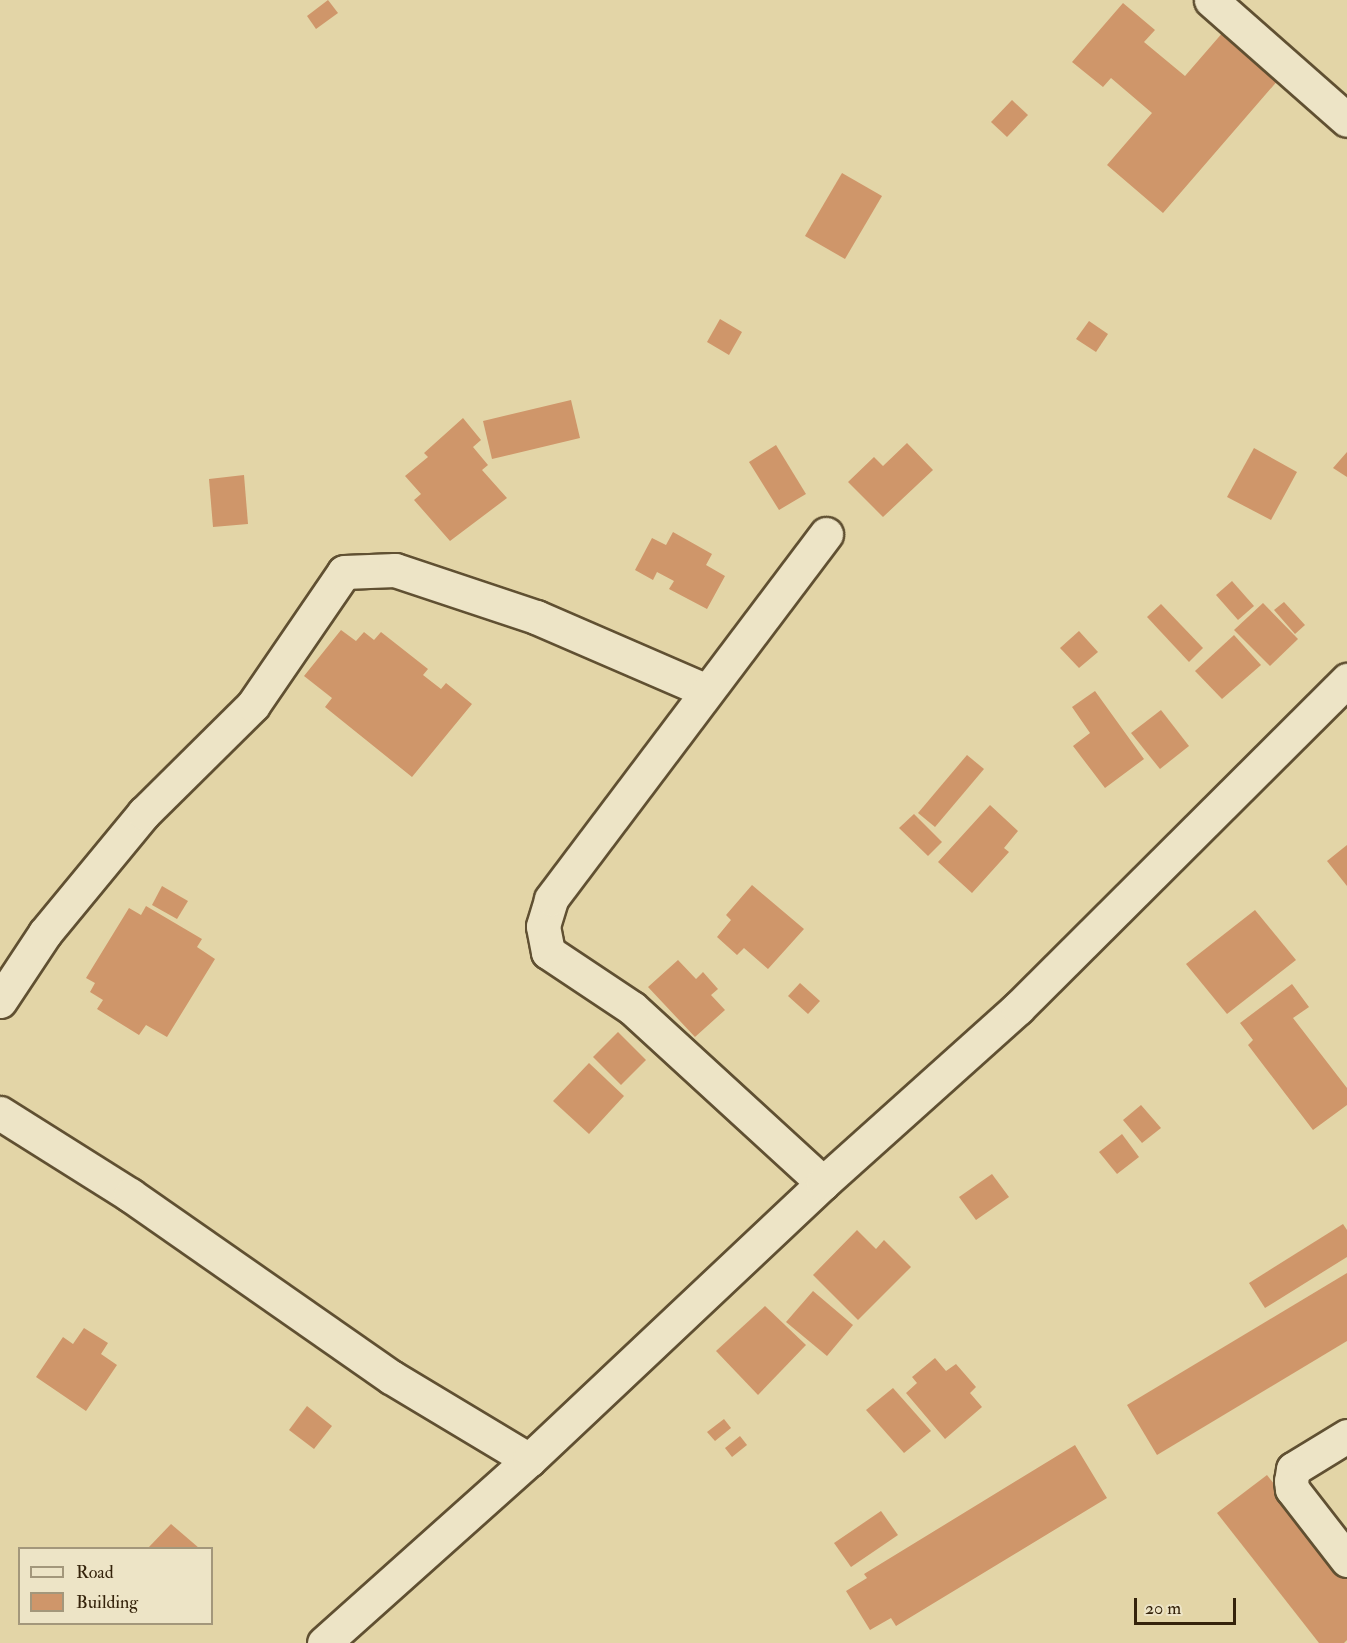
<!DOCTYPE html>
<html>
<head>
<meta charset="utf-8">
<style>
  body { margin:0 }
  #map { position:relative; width:1347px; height:1643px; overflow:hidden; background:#e3d5a7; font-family:"IM FELL Double Pica",serif }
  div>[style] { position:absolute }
  .building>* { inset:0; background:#cf966a }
  .roads { filter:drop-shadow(2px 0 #605032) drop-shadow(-2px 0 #605032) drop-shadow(0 2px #605032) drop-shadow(0 -2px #605032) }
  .minor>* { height:33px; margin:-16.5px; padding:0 16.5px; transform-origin:16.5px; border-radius:16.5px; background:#ede4c6 }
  span { translate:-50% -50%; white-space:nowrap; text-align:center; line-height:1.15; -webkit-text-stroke:5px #ede4c6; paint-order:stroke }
  .legend { position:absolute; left:18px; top:1547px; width:195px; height:78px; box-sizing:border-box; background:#ede4c6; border:2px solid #a3977b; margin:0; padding:8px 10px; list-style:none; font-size:18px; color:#35230b }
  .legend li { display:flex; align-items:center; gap:12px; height:30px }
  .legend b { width:30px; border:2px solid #a3977b }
  .scale { position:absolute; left:1134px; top:1598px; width:102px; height:27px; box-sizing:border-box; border:3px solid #35230b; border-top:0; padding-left:8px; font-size:18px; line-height:21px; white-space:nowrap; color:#35230b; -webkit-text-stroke:4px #ede4c6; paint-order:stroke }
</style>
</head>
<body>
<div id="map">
  <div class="building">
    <div style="clip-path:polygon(328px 0,338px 13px,316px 29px,307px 16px)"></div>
    <div style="clip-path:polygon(1123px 3px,1155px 30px,1144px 42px,1185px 76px,1224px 31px,1279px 79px,1163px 213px,1107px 165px,1152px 113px,1111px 78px,1103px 87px,1072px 62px)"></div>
    <div style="clip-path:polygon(1012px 100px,1028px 115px,1007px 137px,991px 122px)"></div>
    <div style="clip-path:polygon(842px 173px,882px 196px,845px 259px,805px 236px)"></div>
    <div style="clip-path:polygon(720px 319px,742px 332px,729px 355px,707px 342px)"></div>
    <div style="clip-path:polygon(1089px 321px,1108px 334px,1096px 352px,1076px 339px)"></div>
    <div style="clip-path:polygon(571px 400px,580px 438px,492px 459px,483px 421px)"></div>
    <div style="clip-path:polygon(463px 418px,481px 440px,473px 447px,488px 465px,482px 470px,507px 498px,450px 541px,414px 500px,421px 494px,405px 476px,428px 457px,424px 453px)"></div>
    <div style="clip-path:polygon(907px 443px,933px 470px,883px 517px,848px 482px,874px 457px,883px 466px)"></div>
    <div style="clip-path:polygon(776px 445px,806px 494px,779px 510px,749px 462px)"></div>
    <div style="clip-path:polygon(1254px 448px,1297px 472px,1271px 520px,1227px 497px)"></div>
    <div style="clip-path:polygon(1347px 452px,1347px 477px,1333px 468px)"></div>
    <div style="clip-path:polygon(244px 475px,248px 524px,213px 527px,209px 479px)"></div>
    <div style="clip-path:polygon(673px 532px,712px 554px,706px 565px,725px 576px,707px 609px,669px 589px,674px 581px,657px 572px,653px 580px,635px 570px,652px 538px,666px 545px)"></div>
    <div style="clip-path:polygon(1232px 581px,1254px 606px,1238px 620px,1216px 595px)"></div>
    <div style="clip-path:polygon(1284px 602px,1305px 625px,1295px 634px,1274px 610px)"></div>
    <div style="clip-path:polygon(1263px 603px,1298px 639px,1270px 666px,1234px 630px)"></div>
    <div style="clip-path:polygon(1161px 604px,1203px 648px,1189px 662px,1147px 617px)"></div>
    <div style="clip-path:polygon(341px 630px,356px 641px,364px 632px,374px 640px,381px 632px,428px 669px,423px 675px,441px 689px,446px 683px,472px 704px,412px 777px,325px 707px,332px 698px,304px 676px)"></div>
    <div style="clip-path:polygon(1079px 631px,1098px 652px,1079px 668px,1060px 648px)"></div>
    <div style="clip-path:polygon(1234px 635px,1261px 665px,1222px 699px,1195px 671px)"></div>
    <div style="clip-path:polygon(1095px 691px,1144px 759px,1105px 788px,1073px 746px,1090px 733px,1072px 707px)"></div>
    <div style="clip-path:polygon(1161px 710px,1189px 746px,1160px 769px,1131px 733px)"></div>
    <div style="clip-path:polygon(967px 755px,984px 769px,935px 827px,918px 813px)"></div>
    <div style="clip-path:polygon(990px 805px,1018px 831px,1004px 848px,1009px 852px,972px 893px,938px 862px)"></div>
    <div style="clip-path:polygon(914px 814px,942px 842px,928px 856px,899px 828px)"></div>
    <div style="clip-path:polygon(1347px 845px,1347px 886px,1327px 861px)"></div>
    <div style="clip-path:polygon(752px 885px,804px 929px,768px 969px,744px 948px,737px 955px,717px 937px,731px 920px,726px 915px)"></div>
    <div style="clip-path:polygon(162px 886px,188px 901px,177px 919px,152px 905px)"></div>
    <div style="clip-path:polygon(146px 906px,202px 939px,197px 947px,215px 959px,167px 1037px,146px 1025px,139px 1035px,97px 1009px,103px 1000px,90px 992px,95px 983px,86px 978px,129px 908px,141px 915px)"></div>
    <div style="clip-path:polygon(1255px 910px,1296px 960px,1227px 1014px,1186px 964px)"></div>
    <div style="clip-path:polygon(678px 960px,696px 979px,703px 972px,718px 989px,711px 995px,725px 1010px,695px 1037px,648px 987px)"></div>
    <div style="clip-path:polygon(800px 983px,820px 1001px,808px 1014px,788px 996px)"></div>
    <div style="clip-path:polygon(1292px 984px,1309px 1007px,1293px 1018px,1347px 1088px,1347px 1105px,1313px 1130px,1248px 1045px,1253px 1040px,1240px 1023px)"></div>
    <div style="clip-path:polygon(618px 1032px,646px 1060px,621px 1085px,593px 1057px)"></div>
    <div style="clip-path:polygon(589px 1063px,624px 1096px,589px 1134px,553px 1101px)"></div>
    <div style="clip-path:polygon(1141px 1105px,1161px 1128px,1142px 1143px,1123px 1120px)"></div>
    <div style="clip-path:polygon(1122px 1134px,1139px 1157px,1117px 1174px,1099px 1152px)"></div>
    <div style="clip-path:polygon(992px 1174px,1009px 1197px,976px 1220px,959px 1197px)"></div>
    <div style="clip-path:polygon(1343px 1224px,1347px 1230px,1347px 1257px,1265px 1308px,1249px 1283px)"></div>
    <div style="clip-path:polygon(857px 1230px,876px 1249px,884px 1240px,911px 1267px,858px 1320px,813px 1275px)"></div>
    <div style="clip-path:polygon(1347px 1273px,1347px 1341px,1157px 1455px,1127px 1405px)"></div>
    <div style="clip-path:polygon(813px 1291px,853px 1325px,827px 1356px,786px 1322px)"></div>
    <div style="clip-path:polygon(765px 1306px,806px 1345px,758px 1395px,716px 1351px)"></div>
    <div style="clip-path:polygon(84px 1328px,108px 1343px,101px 1354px,117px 1365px,86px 1411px,36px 1377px,63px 1337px,73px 1344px)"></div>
    <div style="clip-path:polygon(935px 1358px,946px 1371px,956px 1364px,976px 1387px,970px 1393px,982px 1407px,945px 1439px,906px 1393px,917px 1383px,912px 1377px)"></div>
    <div style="clip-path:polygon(893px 1388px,931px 1431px,904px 1453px,866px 1410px)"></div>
    <div style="clip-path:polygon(307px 1406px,332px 1426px,314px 1449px,289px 1430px)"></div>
    <div style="clip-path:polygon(724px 1419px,731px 1428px,715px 1441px,707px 1432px)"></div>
    <div style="clip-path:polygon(740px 1436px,747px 1445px,732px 1457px,725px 1448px)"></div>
    <div style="clip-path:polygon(1075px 1445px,1107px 1498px,896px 1626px,891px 1618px,870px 1630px,846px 1591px,867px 1578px,864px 1574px)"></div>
    <div style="clip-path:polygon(1267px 1475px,1347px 1578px,1347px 1640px,1344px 1643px,1319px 1643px,1217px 1513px)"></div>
    <div style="clip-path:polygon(881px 1511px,898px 1535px,851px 1567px,834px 1543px)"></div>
    <div style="clip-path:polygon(171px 1524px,199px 1548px,148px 1548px)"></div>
  </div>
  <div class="roads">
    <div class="minor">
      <div style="left:1211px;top:0;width:181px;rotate:41.4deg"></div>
      <div style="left:0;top:1001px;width:82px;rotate:-56.5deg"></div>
      <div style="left:45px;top:933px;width:156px;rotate:-50.5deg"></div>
      <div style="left:144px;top:813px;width:153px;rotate:-44.7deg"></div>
      <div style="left:253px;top:705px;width:161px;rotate:-55.6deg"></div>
      <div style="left:344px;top:572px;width:51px;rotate:-2.2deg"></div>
      <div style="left:395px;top:570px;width:149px;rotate:18.4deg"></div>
      <div style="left:536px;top:617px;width:184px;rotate:23.4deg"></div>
      <div style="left:0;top:1113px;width:154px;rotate:32.2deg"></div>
      <div style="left:130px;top:1195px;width:318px;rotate:34.9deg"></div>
      <div style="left:391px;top:1377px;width:161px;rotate:31deg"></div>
      <div style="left:823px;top:1183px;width:259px;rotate:-137.5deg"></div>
      <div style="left:632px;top:1008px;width:101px;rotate:-146.3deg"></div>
      <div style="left:548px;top:952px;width:26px;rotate:-101deg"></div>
      <div style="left:543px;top:926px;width:28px;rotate:-73deg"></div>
      <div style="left:551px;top:899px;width:457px;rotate:-53deg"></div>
      <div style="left:1347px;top:1436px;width:63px;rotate:148.6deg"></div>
      <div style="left:1293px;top:1469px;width:12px;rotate:99deg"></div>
      <div style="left:1291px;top:1481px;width:8px;rotate:83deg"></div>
      <div style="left:1292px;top:1489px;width:90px;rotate:52.2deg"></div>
      <div style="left:324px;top:1643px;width:275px;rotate:-41.8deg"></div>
      <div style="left:529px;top:1460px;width:404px;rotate:-43.3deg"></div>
      <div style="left:823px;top:1183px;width:262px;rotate:-41.9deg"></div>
      <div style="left:1018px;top:1008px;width:465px;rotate:-44.9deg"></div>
    </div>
  </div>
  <ul class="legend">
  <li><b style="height:8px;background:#ede4c6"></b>Road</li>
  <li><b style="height:16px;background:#cf966a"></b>Building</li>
  </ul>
  <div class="scale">20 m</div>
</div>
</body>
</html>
